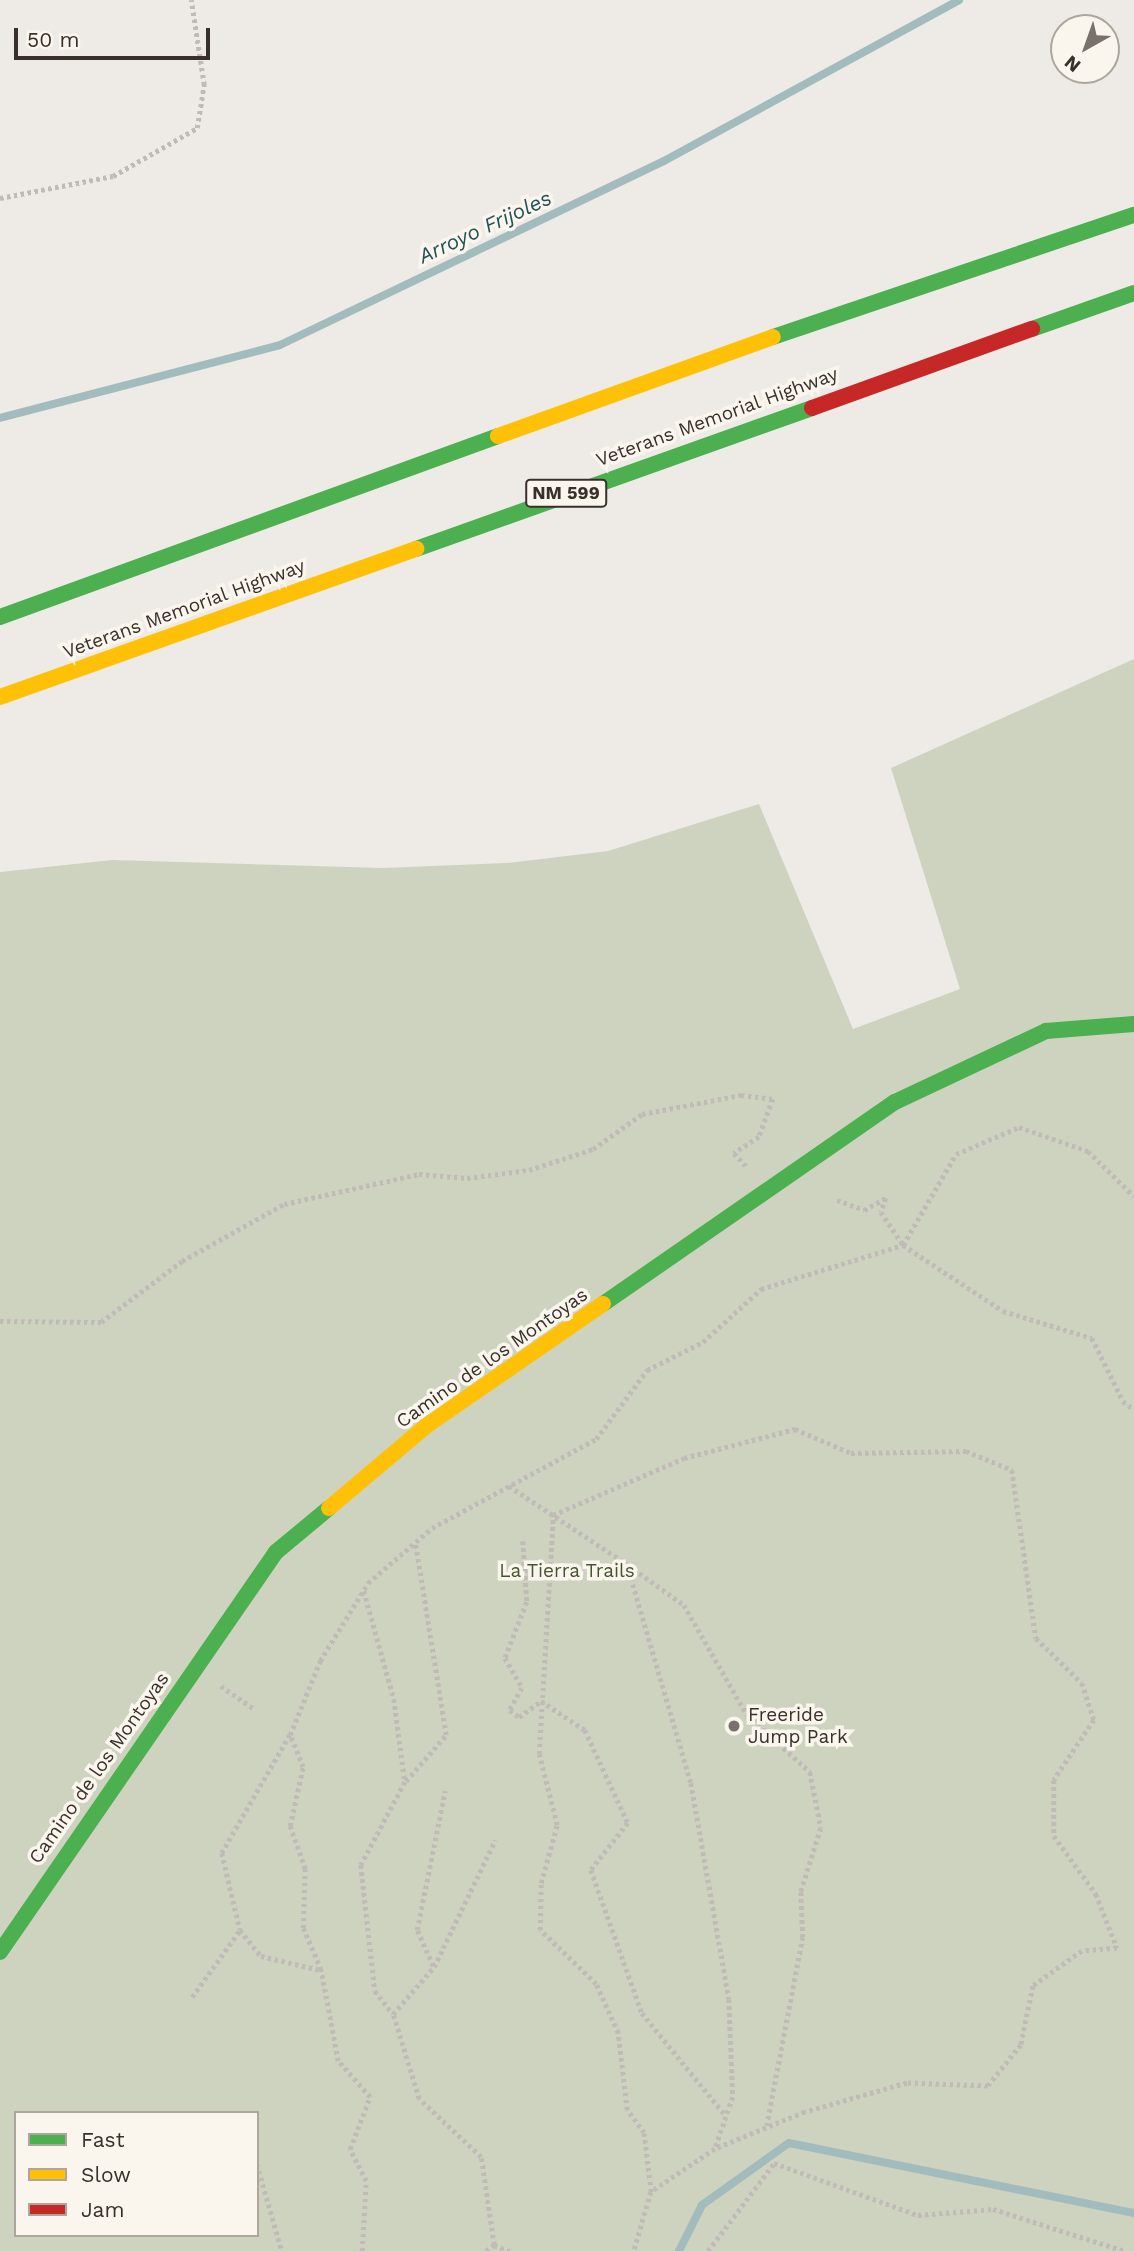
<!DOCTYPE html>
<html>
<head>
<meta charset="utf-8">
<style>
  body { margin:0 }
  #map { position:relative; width:1134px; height:2251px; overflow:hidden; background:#eeeae5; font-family:"Work Sans",sans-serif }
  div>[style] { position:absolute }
  .green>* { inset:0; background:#ced3c0 }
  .stream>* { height:8px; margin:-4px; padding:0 4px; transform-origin:4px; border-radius:4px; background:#a2bcbe }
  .path>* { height:4.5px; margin-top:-2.25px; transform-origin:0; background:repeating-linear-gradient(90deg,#c0bbb6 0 3.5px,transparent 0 7px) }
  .fast>* { height:16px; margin:-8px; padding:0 8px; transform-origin:8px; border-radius:8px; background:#4caf50 }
  .slow>* { height:16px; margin:-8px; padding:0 8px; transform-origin:8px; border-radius:8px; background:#ffc107 }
  .jam>* { height:16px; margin:-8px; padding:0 8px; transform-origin:8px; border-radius:8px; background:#c62828 }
  .dots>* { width:19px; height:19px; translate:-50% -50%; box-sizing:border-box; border:4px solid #faf5ed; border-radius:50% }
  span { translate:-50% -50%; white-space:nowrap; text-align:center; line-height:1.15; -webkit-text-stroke:7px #faf5ed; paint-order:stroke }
  .shield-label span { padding:2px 5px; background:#faf5ed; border:2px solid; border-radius:5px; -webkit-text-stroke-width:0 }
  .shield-label { font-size:18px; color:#39302b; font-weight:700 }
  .street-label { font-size:19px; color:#39302b }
  .park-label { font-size:19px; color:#465630 }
  .poi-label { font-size:19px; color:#39302b }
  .left { translate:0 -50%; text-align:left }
  .water-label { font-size:21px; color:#225258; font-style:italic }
  .legend { position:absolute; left:14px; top:2111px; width:245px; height:126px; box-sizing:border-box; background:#faf5ed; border:2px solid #ada69f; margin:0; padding:9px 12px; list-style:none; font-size:21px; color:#39302b }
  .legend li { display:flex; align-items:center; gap:14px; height:35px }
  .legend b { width:35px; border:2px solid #ada69f }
  .north { position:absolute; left:1050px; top:14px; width:70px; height:70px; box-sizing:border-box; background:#faf5ed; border:2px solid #ada69f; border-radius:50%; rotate:220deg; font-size:19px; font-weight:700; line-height:28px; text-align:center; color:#39302b }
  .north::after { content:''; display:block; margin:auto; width:24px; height:32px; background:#78716c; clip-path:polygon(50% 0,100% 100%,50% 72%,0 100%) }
  .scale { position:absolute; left:14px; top:28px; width:196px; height:32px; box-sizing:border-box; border:4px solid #39302b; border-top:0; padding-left:9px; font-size:21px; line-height:24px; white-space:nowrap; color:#39302b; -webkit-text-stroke:5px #faf5ed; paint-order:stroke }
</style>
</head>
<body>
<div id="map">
  <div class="green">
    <div style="clip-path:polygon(evenodd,1134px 659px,1134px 2251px,0 2251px,0 872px,112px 860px,383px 868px,507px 863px,608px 851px,759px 804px,853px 1029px,960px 989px,891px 768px,1134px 659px,16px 2113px,257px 2113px,257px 2235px,16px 2235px,16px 2113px)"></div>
  </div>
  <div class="stream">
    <div style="left:0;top:418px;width:289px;rotate:-14.6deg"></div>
    <div style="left:280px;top:345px;width:426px;rotate:-25.6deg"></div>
    <div style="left:664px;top:161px;width:336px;rotate:-28.6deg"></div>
    <div style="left:679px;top:2251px;width:51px;rotate:-63.4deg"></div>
    <div style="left:702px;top:2205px;width:107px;rotate:-35.5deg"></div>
    <div style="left:789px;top:2143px;width:352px;rotate:11.5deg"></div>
  </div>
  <div class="path">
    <div style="left:0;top:198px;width:115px;rotate:-11deg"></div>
    <div style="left:113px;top:176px;width:97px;rotate:-29.7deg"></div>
    <div style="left:197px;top:128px;width:44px;rotate:-80.8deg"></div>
    <div style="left:204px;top:85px;width:86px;rotate:-98.7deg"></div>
    <div style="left:837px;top:1200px;width:29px;rotate:20deg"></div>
    <div style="left:864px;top:1210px;width:25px;rotate:-29deg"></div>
    <div style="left:886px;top:1198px;width:15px;rotate:110deg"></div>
    <div style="left:881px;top:1212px;width:40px;rotate:56deg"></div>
    <div style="left:903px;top:1245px;width:120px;rotate:33.4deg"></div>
    <div style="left:1003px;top:1311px;width:93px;rotate:16.9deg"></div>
    <div style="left:1092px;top:1338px;width:70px;rotate:63.8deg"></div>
    <div style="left:1123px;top:1401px;width:14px;rotate:39deg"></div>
    <div style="left:0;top:1321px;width:101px;rotate:0.6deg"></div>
    <div style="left:101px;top:1322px;width:101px;rotate:-37deg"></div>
    <div style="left:182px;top:1261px;width:117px;rotate:-29.2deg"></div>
    <div style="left:284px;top:1204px;width:138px;rotate:-12.5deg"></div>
    <div style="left:419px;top:1174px;width:48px;rotate:4.8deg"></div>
    <div style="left:467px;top:1178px;width:63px;rotate:-7.4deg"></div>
    <div style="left:529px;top:1170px;width:67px;rotate:-18.2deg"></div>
    <div style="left:593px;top:1149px;width:60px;rotate:-35.5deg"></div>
    <div style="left:642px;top:1114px;width:101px;rotate:-10.9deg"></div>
    <div style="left:741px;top:1095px;width:32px;rotate:7deg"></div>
    <div style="left:773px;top:1099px;width:40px;rotate:110.2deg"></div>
    <div style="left:759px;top:1137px;width:30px;rotate:147deg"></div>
    <div style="left:734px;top:1153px;width:19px;rotate:47deg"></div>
    <div style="left:509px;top:1486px;width:141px;rotate:33.5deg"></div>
    <div style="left:627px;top:1564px;width:228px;rotate:73.7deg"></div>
    <div style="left:691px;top:1783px;width:219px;rotate:80deg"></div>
    <div style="left:729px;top:1999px;width:98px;rotate:87.7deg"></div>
    <div style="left:733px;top:2097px;width:55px;rotate:109.1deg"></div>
    <div style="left:715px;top:2149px;width:77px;rotate:146.1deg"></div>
    <div style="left:651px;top:2192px;width:61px;rotate:106.1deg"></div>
    <div style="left:523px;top:1541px;width:61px;rotate:86.2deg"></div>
    <div style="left:527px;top:1602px;width:60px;rotate:111.4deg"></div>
    <div style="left:505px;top:1658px;width:34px;rotate:60deg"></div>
    <div style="left:522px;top:1688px;width:25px;rotate:119deg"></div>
    <div style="left:510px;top:1710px;width:11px;rotate:38deg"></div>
    <div style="left:519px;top:1717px;width:27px;rotate:-36deg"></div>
    <div style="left:541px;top:1701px;width:53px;rotate:33.4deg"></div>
    <div style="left:585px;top:1730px;width:102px;rotate:65.2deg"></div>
    <div style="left:628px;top:1823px;width:60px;rotate:128.2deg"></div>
    <div style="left:591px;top:1870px;width:152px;rotate:70.4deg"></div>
    <div style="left:642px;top:2013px;width:133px;rotate:50.8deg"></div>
    <div style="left:628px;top:1565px;width:69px;rotate:35.5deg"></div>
    <div style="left:684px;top:1605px;width:127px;rotate:60.2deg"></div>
    <div style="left:747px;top:1715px;width:85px;rotate:42.1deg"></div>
    <div style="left:810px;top:1772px;width:57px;rotate:78.9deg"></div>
    <div style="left:821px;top:1828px;width:67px;rotate:107.4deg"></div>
    <div style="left:801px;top:1892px;width:45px;rotate:87.5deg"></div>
    <div style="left:803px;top:1937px;width:192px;rotate:100.8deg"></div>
    <div style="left:364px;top:1591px;width:112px;rotate:74.5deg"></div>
    <div style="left:394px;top:1699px;width:84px;rotate:82.5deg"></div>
    <div style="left:405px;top:1782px;width:94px;rotate:117.9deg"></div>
    <div style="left:361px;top:1865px;width:127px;rotate:83.7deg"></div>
    <div style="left:375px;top:1991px;width:29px;rotate:52deg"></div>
    <div style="left:221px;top:1686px;width:42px;rotate:34.4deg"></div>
    <div style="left:290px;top:1735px;width:136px;rotate:120deg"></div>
    <div style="left:222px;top:1853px;width:79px;rotate:76.8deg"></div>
    <div style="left:240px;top:1930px;width:33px;rotate:51deg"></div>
    <div style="left:261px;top:1956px;width:61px;rotate:13.3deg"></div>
    <div style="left:406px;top:1781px;width:61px;rotate:-49deg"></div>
    <div style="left:446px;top:1735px;width:195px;rotate:-99.1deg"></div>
    <div style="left:433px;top:1966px;width:39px;rotate:-114deg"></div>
    <div style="left:417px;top:1930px;width:142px;rotate:-78.6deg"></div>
    <div style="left:192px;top:1997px;width:82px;rotate:-54.4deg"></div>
    <div style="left:257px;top:2164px;width:91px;rotate:74deg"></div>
    <div style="left:651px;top:2192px;width:59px;rotate:-96.8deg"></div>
    <div style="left:644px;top:2133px;width:29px;rotate:-126deg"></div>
    <div style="left:627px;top:2110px;width:78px;rotate:-96.7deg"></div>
    <div style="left:618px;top:2033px;width:54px;rotate:-114.2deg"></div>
    <div style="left:596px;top:1984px;width:78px;rotate:-136deg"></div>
    <div style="left:540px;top:1930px;width:47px;rotate:-88.8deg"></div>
    <div style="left:541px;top:1883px;width:60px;rotate:-74.6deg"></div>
    <div style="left:557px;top:1825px;width:73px;rotate:-104.2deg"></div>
    <div style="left:539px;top:1754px;width:239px;rotate:-86.6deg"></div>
    <div style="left:553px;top:1515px;width:143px;rotate:-23.5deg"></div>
    <div style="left:684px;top:1458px;width:115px;rotate:-14.6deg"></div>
    <div style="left:795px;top:1429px;width:61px;rotate:23.2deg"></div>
    <div style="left:851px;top:1453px;width:115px;rotate:-1deg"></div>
    <div style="left:966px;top:1451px;width:50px;rotate:22.4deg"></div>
    <div style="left:1012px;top:1470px;width:170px;rotate:81.9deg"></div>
    <div style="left:1036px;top:1638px;width:64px;rotate:44.4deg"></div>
    <div style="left:1082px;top:1683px;width:39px;rotate:72deg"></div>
    <div style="left:1094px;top:1720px;width:72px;rotate:123.7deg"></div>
    <div style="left:1054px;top:1780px;width:56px;rotate:90deg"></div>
    <div style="left:1054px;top:1836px;width:72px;rotate:54.1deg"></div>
    <div style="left:1096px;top:1894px;width:58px;rotate:68.7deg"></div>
    <div style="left:1117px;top:1948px;width:35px;rotate:175deg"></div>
    <div style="left:1082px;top:1951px;width:60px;rotate:144.5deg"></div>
    <div style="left:1033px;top:1986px;width:60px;rotate:101.5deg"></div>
    <div style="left:1021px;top:2045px;width:53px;rotate:128.8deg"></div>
    <div style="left:988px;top:2086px;width:81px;rotate:-177.9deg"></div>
    <div style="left:907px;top:2083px;width:106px;rotate:164.1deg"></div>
    <div style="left:805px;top:2112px;width:97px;rotate:157.7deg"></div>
    <div style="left:494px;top:2245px;width:89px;rotate:-98.4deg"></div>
    <div style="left:481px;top:2157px;width:85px;rotate:-136.9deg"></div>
    <div style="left:419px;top:2099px;width:89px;rotate:-107deg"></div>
    <div style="left:393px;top:2014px;width:62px;rotate:-48.9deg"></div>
    <div style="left:434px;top:1967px;width:141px;rotate:-64.3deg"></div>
    <div style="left:362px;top:2251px;width:70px;rotate:-86.7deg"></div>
    <div style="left:366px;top:2181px;width:36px;rotate:-117deg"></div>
    <div style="left:350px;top:2149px;width:56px;rotate:-69deg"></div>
    <div style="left:370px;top:2097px;width:48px;rotate:-131.6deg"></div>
    <div style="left:338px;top:2061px;width:93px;rotate:-100.6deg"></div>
    <div style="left:321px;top:1970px;width:46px;rotate:-113.2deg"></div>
    <div style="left:303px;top:1928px;width:59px;rotate:-88.1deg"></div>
    <div style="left:305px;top:1869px;width:46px;rotate:-109.2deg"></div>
    <div style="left:290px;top:1826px;width:60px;rotate:-77.6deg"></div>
    <div style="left:303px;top:1767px;width:35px;rotate:-112deg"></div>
    <div style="left:290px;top:1735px;width:80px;rotate:-67.9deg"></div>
    <div style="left:320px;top:1661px;width:92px;rotate:-58.4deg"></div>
    <div style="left:368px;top:1583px;width:84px;rotate:-40.7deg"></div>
    <div style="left:432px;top:1528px;width:187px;rotate:-28.5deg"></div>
    <div style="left:596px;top:1439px;width:86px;rotate:-53.5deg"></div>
    <div style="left:647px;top:1370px;width:63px;rotate:-26.6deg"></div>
    <div style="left:703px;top:1342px;width:79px;rotate:-42.4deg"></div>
    <div style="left:761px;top:1289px;width:149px;rotate:-17.2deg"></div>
    <div style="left:903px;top:1245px;width:105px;rotate:-59.8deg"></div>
    <div style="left:956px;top:1154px;width:69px;rotate:-23.2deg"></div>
    <div style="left:1019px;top:1127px;width:73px;rotate:19.2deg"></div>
    <div style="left:1088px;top:1151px;width:64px;rotate:44.4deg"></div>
    <div style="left:486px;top:2251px;width:10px;rotate:-37deg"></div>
    <div style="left:494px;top:2245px;width:17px;rotate:21deg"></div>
    <div style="left:708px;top:2251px;width:110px;rotate:-53.1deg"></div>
    <div style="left:774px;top:2163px;width:153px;rotate:19.9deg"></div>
    <div style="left:918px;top:2215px;width:75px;rotate:-4.6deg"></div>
    <div style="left:993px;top:2209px;width:139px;rotate:17.7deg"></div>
  </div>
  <div class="fast">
    <div style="left:1032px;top:329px;width:108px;rotate:-19.4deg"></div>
    <div style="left:773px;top:337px;width:381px;rotate:-18.7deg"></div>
    <div style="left:416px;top:549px;width:420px;rotate:-19.6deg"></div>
    <div style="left:0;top:617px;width:530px;rotate:-19.97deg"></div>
    <div style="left:603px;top:1304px;width:355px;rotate:-34.7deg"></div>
    <div style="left:895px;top:1102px;width:167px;rotate:-25.2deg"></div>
    <div style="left:1046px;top:1031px;width:88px;rotate:-4.5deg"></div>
    <div style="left:0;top:1952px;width:486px;rotate:-55.4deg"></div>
    <div style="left:276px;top:1552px;width:69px;rotate:-39.7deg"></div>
  </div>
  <div class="slow">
    <div style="left:498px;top:436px;width:292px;rotate:-19.8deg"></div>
    <div style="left:0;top:697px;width:442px;rotate:-19.6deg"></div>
    <div style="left:329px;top:1508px;width:127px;rotate:-40.2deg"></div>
    <div style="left:426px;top:1426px;width:215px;rotate:-34.6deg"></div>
  </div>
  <div class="jam">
    <div style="left:812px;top:408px;width:234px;rotate:-19.8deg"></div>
  </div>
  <div class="dots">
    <div style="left:734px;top:1726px;background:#78716c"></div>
  </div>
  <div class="shield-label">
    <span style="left:566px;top:493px">NM 599</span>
  </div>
  <div class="street-label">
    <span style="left:717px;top:417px;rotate:-20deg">Veterans Memorial Highway</span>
    <span style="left:184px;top:609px;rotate:-20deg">Veterans Memorial Highway</span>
    <span style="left:492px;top:1358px;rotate:-35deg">Camino de los Montoyas</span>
    <span style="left:99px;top:1768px;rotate:-55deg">Camino de los Montoyas</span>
  </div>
  <div class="park-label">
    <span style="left:567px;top:1571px">La Tierra Trails</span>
  </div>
  <div class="poi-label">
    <span class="left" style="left:748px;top:1726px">Freeride<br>Jump Park</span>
  </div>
  <div class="water-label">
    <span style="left:485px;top:227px;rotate:-25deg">Arroyo Frijoles</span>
  </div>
  <ul class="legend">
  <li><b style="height:9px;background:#4caf50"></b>Fast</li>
  <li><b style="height:9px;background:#ffc107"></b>Slow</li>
  <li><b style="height:9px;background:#c62828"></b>Jam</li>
  </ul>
  <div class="north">N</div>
  <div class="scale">50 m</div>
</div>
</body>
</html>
